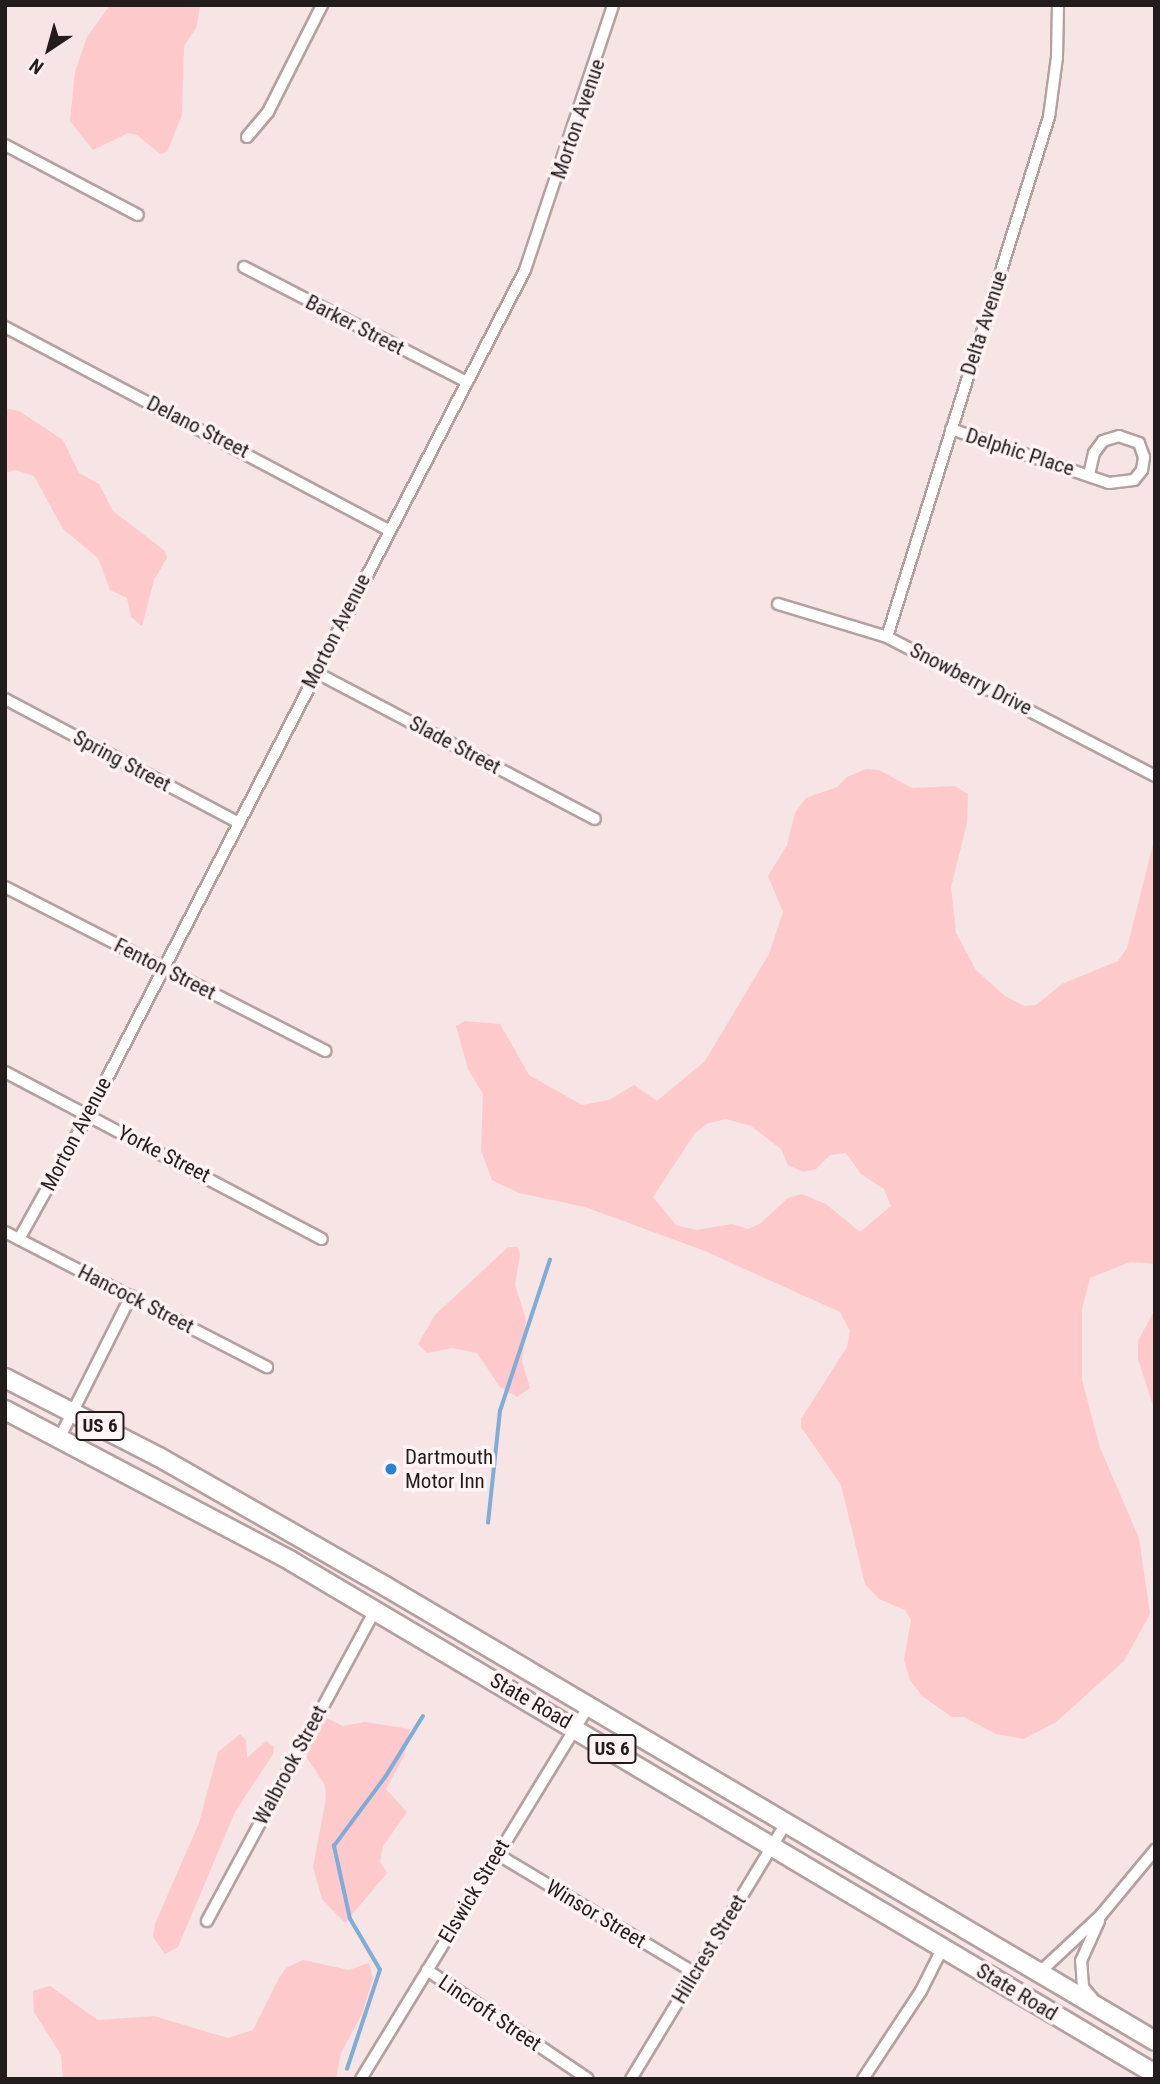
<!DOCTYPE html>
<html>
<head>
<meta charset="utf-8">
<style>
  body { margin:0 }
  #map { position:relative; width:1160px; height:2084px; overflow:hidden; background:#f7e4e4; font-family:"Roboto Condensed",sans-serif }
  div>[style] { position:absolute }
  .green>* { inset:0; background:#fdc9cb }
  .stream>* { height:3.5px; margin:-1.75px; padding:0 1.75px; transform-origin:1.75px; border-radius:1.75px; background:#80acd8 }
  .roads { filter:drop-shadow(2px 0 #b3a1a1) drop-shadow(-2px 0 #b3a1a1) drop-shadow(0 2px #b3a1a1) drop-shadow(0 -2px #b3a1a1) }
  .street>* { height:10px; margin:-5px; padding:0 5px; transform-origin:5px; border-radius:5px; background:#fff }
  .primary>* { height:18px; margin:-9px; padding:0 9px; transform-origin:9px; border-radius:9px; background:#fff }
  .dots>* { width:19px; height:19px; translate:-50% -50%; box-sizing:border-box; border:4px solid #fff3f3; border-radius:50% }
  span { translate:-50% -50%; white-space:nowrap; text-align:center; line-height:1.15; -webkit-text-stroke:7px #fff3f3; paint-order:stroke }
  .shield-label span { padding:2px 5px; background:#fff3f3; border:2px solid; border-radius:5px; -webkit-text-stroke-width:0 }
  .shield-label { font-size:19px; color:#231c1d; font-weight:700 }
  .street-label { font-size:21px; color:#231c1d }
  .poi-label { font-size:21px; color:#231c1d }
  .left { translate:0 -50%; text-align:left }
  .frame { position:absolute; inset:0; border:7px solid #231c1d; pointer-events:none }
  .north { position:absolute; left:14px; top:14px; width:70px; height:70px; -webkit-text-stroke:5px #fff3f3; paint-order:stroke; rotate:216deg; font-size:19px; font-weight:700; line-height:28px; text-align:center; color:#231c1d }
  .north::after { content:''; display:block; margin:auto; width:24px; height:32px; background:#231c1d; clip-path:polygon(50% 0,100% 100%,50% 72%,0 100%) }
</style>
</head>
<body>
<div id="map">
  <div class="green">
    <div style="clip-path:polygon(110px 5px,200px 5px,197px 26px,184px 46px,182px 115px,167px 152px,160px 154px,137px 135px,128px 133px,93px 150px,70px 121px,75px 72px,87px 37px)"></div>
    <div style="clip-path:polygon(5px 408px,19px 411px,63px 440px,79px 473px,99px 484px,113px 511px,165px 551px,167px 558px,154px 580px,142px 626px,131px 617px,127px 598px,110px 590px,98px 558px,63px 529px,34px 476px,15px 470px,5px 473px)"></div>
    <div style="clip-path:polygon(evenodd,879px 770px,912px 788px,955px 786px,968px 794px,967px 823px,951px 887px,956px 933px,976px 970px,1005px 996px,1024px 1006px,1036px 1005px,1062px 984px,1118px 961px,1127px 948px,1155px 837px,1155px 1264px,1130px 1262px,1090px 1278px,1082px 1309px,1082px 1380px,1100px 1448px,1139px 1538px,1150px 1614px,1124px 1661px,1056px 1722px,1024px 1739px,996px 1734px,964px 1717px,952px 1717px,922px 1696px,910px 1680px,904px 1660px,911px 1620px,905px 1610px,879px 1599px,865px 1584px,841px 1485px,801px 1427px,801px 1419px,847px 1347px,850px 1331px,840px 1312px,705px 1251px,585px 1207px,519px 1193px,492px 1180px,481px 1151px,483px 1094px,468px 1069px,456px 1026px,465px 1021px,500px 1024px,529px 1075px,582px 1105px,609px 1100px,634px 1085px,657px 1101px,705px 1061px,769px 954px,783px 912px,768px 876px,787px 845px,795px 813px,806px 798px,837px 787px,847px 777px,866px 769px,879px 770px,726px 1119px,751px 1126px,781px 1149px,788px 1165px,803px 1172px,816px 1169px,830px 1155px,846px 1153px,861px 1174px,884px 1189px,891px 1206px,860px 1232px,826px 1204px,802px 1194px,788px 1198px,761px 1223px,748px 1229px,732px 1224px,696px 1230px,676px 1225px,653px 1197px,695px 1133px,708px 1123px,726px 1119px)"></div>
    <div style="clip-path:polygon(508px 1247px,517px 1247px,520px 1254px,515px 1285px,526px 1319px,522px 1362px,530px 1388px,517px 1397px,500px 1387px,477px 1353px,452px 1348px,427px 1353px,418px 1344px,435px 1315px)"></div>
    <div style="clip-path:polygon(1155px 1309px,1155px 1412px,1138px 1359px,1138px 1341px)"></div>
    <div style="clip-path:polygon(326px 1718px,343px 1726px,365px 1722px,410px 1729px,404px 1756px,386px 1789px,407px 1812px,383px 1846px,380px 1862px,387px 1873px,345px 1923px,322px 1899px,313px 1867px,326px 1798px,325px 1785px,305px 1755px)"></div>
    <div style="clip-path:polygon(240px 1734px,246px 1740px,247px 1758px,266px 1741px,274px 1747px,273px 1754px,235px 1812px,178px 1947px,165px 1954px,153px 1937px,155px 1924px,199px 1823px,218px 1752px)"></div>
    <div style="clip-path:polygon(303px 1960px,349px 1970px,369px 1963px,373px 1978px,362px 2014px,341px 2053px,336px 2079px,63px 2079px,61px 2055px,34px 2012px,33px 1991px,50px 1986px,98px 2020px,154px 2016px,228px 2038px,253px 2030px,279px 1978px,286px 1968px)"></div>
  </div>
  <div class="stream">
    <div style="left:488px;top:1523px;width:113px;rotate:-83.9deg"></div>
    <div style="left:500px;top:1411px;width:159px;rotate:-71.7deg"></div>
    <div style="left:347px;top:2069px;width:104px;rotate:-71.6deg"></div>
    <div style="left:380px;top:1970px;width:59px;rotate:-120.5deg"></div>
    <div style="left:350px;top:1919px;width:75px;rotate:-102.4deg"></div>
    <div style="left:334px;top:1846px;width:87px;rotate:-53.4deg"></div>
    <div style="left:386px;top:1776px;width:70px;rotate:-58.3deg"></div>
  </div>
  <div class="roads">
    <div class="street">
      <div style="left:247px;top:137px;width:33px;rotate:-50deg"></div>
      <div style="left:268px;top:112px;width:120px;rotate:-63.2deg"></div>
      <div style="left:5px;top:145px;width:150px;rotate:27.8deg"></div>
      <div style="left:244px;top:267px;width:251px;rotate:27.3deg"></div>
      <div style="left:5px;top:327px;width:434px;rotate:27.9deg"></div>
      <div style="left:951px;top:429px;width:167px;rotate:18.9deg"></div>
      <div style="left:1109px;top:483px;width:25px;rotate:-7deg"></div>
      <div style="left:1134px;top:480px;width:13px;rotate:-51deg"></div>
      <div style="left:1142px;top:470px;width:13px;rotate:-81deg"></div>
      <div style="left:1144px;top:457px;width:15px;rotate:-110deg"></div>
      <div style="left:1139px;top:443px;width:21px;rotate:-161deg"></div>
      <div style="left:1119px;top:436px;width:17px;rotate:163deg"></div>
      <div style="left:1103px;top:441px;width:15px;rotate:127deg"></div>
      <div style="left:1094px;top:453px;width:22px;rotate:103deg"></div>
      <div style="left:778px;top:604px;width:114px;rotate:16.8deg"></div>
      <div style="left:887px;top:637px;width:302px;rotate:27.4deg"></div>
      <div style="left:887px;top:637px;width:545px;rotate:-72.7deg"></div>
      <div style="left:1049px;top:117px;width:61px;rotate:-82.4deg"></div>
      <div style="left:1057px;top:57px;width:52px;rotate:-88.9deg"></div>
      <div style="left:315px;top:672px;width:316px;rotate:27.7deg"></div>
      <div style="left:5px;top:699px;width:265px;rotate:27.9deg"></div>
      <div style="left:5px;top:887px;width:360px;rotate:27.1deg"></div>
      <div style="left:5px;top:1072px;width:358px;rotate:27.8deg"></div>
      <div style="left:5px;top:1232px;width:295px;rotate:27.3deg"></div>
      <div style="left:19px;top:1239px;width:142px;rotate:-60.9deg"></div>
      <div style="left:88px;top:1115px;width:951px;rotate:-62.65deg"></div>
      <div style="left:525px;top:270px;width:279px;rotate:-71.6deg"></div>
      <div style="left:60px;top:1437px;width:158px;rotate:-63.3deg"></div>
      <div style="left:497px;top:1854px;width:231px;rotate:31deg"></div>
      <div style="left:207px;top:1921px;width:353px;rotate:-61.6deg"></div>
      <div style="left:427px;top:1970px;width:194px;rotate:34.1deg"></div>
      <div style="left:1041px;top:1971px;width:82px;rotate:-43deg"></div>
      <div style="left:1101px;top:1915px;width:85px;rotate:-50.3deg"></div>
      <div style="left:1093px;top:1999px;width:16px;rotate:-130deg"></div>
      <div style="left:1083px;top:1987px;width:26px;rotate:-94deg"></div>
      <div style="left:1081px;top:1961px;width:44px;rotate:-65.8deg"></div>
      <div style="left:361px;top:2079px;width:439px;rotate:-58.6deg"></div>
      <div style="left:631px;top:2079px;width:301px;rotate:-58.8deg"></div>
      <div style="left:863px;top:2079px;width:105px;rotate:-56.6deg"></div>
      <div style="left:921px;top:1991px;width:49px;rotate:-63.4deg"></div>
    </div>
    <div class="primary">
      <div style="left:5px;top:1378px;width:173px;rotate:27.2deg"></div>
      <div style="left:159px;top:1457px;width:260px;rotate:29.7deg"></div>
      <div style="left:385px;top:1586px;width:894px;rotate:30.58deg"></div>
      <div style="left:5px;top:1410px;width:323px;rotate:27.8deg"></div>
      <div style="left:291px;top:1561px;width:1005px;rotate:30.7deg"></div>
    </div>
  </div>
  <div class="dots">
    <div style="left:391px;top:1469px;background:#2c83d1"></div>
  </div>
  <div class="shield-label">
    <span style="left:100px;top:1426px">US 6</span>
    <span style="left:612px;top:1749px">US 6</span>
  </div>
  <div class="street-label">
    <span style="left:578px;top:119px;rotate:-71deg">Morton Avenue</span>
    <span style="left:984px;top:323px;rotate:-72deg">Delta Avenue</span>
    <span style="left:355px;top:325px;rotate:27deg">Barker Street</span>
    <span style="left:198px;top:427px;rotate:27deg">Delano Street</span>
    <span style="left:1020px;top:452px;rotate:18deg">Delphic Place</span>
    <span style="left:336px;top:631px;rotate:-63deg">Morton Avenue</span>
    <span style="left:971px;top:679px;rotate:27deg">Snowberry Drive</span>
    <span style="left:455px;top:745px;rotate:28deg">Slade Street</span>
    <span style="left:122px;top:761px;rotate:28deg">Spring Street</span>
    <span style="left:165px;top:969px;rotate:27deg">Fenton Street</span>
    <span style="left:76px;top:1134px;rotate:-62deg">Morton Avenue</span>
    <span style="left:164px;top:1154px;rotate:27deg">Yorke Street</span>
    <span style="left:136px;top:1299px;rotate:27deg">Hancock Street</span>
    <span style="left:531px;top:1701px;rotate:30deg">State Road</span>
    <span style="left:290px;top:1765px;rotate:-62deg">Walbrook Street</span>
    <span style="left:474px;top:1891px;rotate:-59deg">Elswick Street</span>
    <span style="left:596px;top:1914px;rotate:31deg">Winsor Street</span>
    <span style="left:709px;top:1949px;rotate:-59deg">Hillcrest Street</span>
    <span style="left:1017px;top:1992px;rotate:31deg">State Road</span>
    <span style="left:490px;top:2013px;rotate:34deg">Lincroft Street</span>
  </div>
  <div class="poi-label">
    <span class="left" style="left:405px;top:1469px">Dartmouth<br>Motor Inn</span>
  </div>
  <div class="frame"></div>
  <div class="north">N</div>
</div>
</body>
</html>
